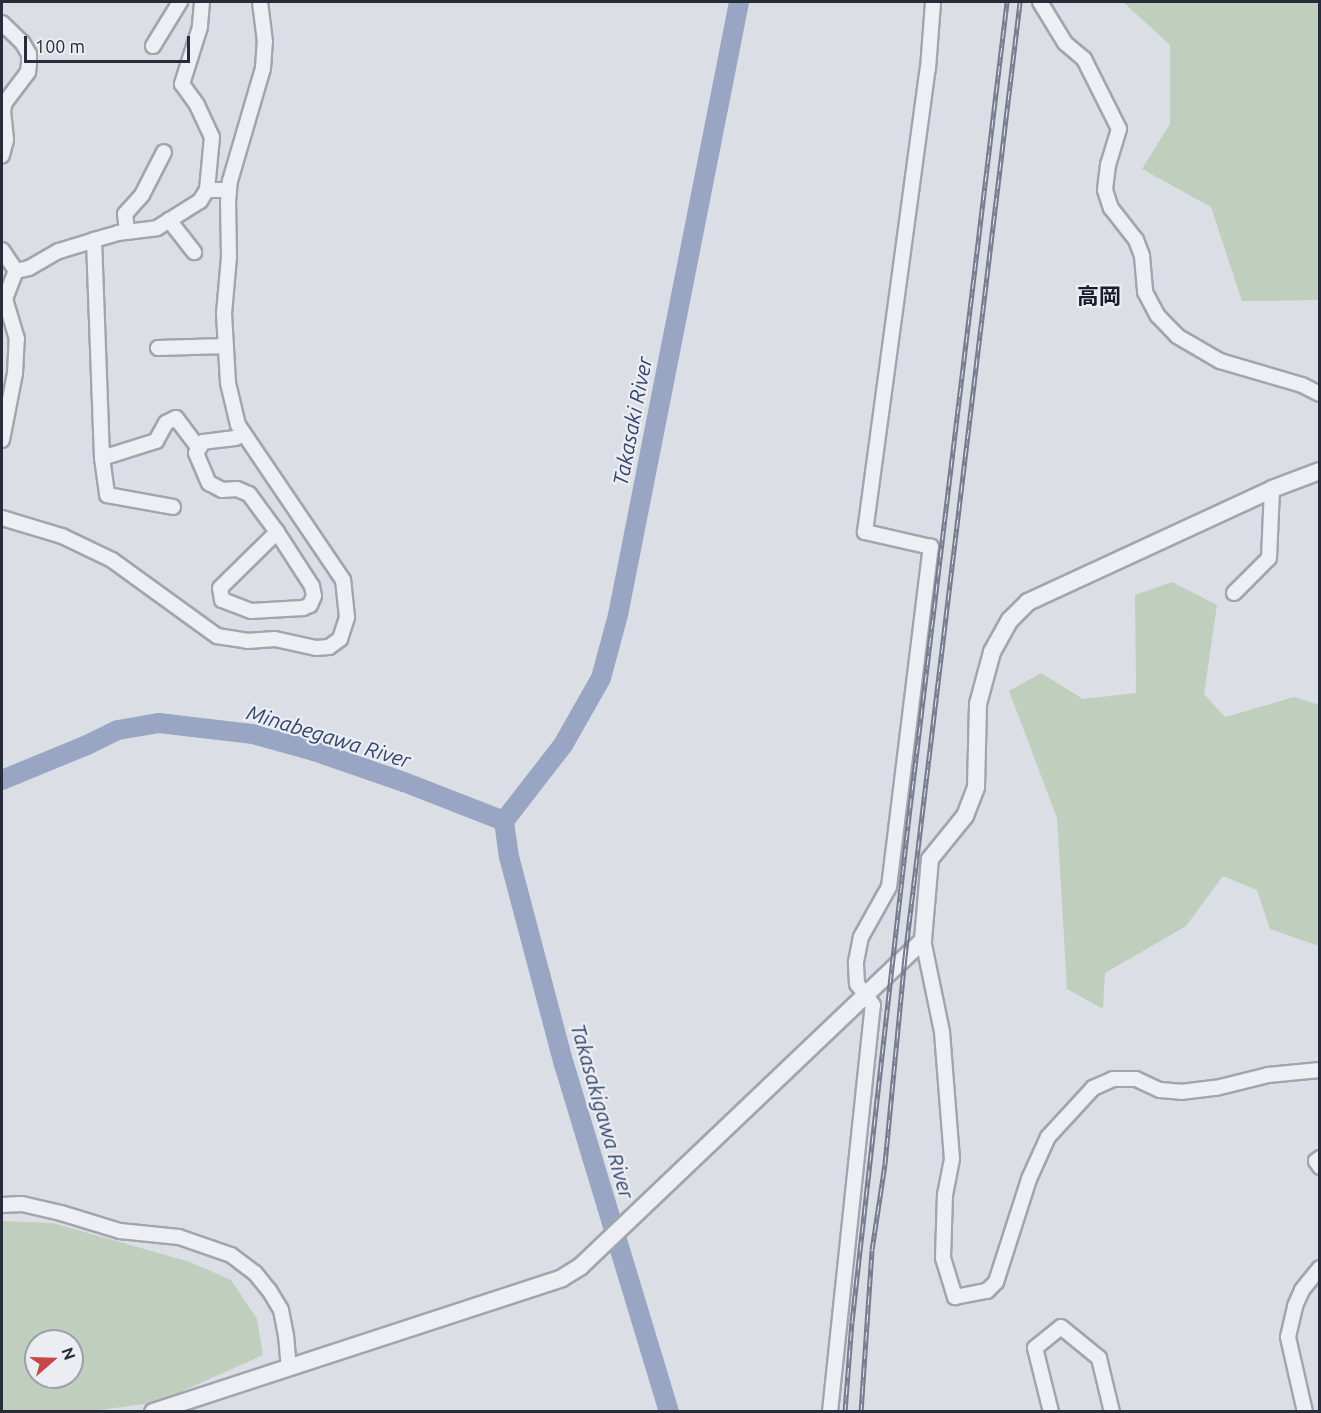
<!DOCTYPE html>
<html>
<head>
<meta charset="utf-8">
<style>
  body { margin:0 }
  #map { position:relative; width:1321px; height:1413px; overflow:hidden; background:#dcdee5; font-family:Ubuntu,"Noto Sans JP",sans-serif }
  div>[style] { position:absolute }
  .green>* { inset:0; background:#bfcebd }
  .river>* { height:20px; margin:-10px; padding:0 10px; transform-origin:10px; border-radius:10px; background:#98a6c4 }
  .roads { filter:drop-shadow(2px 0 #a2a5ae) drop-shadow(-2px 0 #a2a5ae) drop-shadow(0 2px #a2a5ae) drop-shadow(0 -2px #a2a5ae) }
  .minor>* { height:14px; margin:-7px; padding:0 7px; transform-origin:7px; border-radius:7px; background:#eeeff4 }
  .tertiary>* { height:16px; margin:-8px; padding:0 8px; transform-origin:8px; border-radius:8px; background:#eeeff4 }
  .rail>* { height:5px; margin-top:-2.5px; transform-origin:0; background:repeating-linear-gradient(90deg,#ebedf3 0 9px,#767b8e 0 18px); box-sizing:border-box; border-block:2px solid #767b8e }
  span { translate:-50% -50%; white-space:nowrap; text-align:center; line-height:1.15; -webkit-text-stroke:4.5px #ebedf3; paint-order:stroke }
  .water-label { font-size:21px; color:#33446b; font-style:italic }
  .quarter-label { font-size:22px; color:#191c2b; font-weight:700 }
  .frame { position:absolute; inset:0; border:3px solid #272b3a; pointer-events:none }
  .north { position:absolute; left:24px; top:1329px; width:60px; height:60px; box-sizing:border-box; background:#ebedf3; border:2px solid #9d9fa9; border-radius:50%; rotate:70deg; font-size:16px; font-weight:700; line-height:24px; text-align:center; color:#272b3a }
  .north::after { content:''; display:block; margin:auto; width:21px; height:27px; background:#c54746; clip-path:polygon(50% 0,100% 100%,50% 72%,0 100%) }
  .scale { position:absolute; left:24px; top:36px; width:166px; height:27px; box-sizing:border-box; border:3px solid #272b3a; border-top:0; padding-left:8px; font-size:18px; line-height:21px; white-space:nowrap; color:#272b3a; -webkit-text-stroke:4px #ebedf3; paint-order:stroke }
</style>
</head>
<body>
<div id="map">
  <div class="green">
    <div style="clip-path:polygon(1123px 2px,1319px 2px,1319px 300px,1242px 301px,1211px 207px,1142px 169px,1170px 124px,1170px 45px)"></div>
    <div style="clip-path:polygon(1172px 582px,1217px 605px,1204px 694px,1225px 717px,1294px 697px,1319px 705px,1319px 946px,1270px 929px,1257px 890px,1223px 876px,1186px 926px,1105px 973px,1103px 1009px,1067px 989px,1057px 818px,1009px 691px,1041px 673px,1083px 699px,1136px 693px,1135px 595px)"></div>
    <div style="clip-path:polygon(evenodd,2px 1221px,53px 1223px,190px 1262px,231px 1280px,257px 1319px,263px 1355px,158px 1402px,93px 1411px,2px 1411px,2px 1221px,36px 1341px,72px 1341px,72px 1377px,36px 1377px,36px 1341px)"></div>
  </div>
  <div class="river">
    <div style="left:2px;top:780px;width:92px;rotate:-22.4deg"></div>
    <div style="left:87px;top:745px;width:34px;rotate:-26deg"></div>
    <div style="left:118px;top:730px;width:42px;rotate:-9.7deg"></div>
    <div style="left:159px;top:723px;width:95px;rotate:6.7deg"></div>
    <div style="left:253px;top:734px;width:63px;rotate:15.6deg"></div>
    <div style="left:314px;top:751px;width:95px;rotate:19deg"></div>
    <div style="left:404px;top:782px;width:107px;rotate:21.3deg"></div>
    <div style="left:669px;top:1412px;width:363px;rotate:-106.8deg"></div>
    <div style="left:564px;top:1065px;width:215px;rotate:-104.8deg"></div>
    <div style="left:509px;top:857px;width:36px;rotate:-98deg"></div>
    <div style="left:504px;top:821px;width:96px;rotate:-52.2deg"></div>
    <div style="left:563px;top:745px;width:77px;rotate:-60.4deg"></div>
    <div style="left:601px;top:678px;width:65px;rotate:-74.9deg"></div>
    <div style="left:618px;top:615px;width:625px;rotate:-78.83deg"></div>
  </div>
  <div class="roads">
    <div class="minor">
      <div style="left:202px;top:2px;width:25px;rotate:95deg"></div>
      <div style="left:200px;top:27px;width:60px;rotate:107.5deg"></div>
      <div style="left:182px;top:84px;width:26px;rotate:54deg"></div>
      <div style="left:197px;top:105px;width:35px;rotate:65deg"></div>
      <div style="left:212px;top:137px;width:53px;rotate:95.4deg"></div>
      <div style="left:1040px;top:2px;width:48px;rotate:58.6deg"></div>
      <div style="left:1065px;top:43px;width:25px;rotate:40deg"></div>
      <div style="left:1084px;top:59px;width:78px;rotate:63.4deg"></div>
      <div style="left:1119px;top:129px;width:38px;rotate:107deg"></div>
      <div style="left:1108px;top:165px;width:25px;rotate:97deg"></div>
      <div style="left:1105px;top:190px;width:19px;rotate:72deg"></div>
      <div style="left:1111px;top:208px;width:41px;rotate:52deg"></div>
      <div style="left:1136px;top:240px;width:17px;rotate:69deg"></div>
      <div style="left:1142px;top:256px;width:36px;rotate:85deg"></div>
      <div style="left:1145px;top:292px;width:27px;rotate:62deg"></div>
      <div style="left:1158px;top:316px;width:28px;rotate:46deg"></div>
      <div style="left:1177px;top:336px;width:50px;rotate:30.2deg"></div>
      <div style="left:1220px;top:361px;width:85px;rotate:16.3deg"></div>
      <div style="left:1302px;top:385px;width:20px;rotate:27deg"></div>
      <div style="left:2px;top:23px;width:28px;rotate:44deg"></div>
      <div style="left:22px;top:42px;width:14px;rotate:60deg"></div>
      <div style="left:29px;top:54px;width:9px;rotate:90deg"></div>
      <div style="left:29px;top:63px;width:9px;rotate:96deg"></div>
      <div style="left:28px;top:72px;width:38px;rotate:127deg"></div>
      <div style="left:5px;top:102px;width:9px;rotate:103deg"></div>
      <div style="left:3px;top:111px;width:29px;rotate:84deg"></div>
      <div style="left:6px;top:140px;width:16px;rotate:105deg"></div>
      <div style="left:153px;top:46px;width:52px;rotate:-58.5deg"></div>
      <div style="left:169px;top:220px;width:41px;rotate:52deg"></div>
      <div style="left:127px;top:232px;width:18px;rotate:-96deg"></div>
      <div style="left:125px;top:214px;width:25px;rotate:-48deg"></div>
      <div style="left:142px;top:195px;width:48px;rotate:-62.9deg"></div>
      <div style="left:94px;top:240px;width:218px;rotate:87.9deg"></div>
      <div style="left:102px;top:458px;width:57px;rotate:-17.5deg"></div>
      <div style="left:156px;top:441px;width:21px;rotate:-61deg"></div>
      <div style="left:166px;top:423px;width:11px;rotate:-27deg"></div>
      <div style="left:176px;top:418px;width:38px;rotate:53deg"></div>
      <div style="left:2px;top:250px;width:25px;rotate:56deg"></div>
      <div style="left:2px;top:300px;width:3px;rotate:-18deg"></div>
      <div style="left:5px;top:299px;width:30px;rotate:-69deg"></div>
      <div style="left:16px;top:271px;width:13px;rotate:-13deg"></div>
      <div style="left:29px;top:268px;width:34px;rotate:-30deg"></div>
      <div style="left:59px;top:251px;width:37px;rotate:-17deg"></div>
      <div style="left:94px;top:240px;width:25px;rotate:-16deg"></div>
      <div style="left:118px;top:233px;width:39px;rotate:-7deg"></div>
      <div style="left:157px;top:228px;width:51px;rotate:-32.1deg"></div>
      <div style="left:200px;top:201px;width:13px;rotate:-58deg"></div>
      <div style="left:207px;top:190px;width:22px"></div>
      <div style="left:158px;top:348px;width:68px;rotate:-1.7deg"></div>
      <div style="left:244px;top:434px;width:10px;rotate:156deg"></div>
      <div style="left:235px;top:438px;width:32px;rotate:173deg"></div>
      <div style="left:203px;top:442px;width:13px;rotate:122deg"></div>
      <div style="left:196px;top:453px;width:33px;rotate:67deg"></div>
      <div style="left:209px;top:483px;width:15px;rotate:28deg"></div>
      <div style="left:222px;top:490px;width:15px;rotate:-4deg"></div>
      <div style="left:237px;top:489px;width:13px;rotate:23deg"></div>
      <div style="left:249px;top:494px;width:47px;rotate:53.6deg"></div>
      <div style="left:277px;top:532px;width:64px;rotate:57.1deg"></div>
      <div style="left:312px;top:586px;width:10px;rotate:79deg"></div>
      <div style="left:314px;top:596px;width:10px;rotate:114deg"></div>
      <div style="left:310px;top:605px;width:8px;rotate:157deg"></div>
      <div style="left:303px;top:608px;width:52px;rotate:176.7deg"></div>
      <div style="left:251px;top:611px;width:31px;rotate:-159deg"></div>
      <div style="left:222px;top:600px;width:12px;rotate:-99deg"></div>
      <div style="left:220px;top:588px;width:80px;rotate:-44.5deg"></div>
      <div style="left:2px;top:440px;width:68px;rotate:-79deg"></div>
      <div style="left:15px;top:373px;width:34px;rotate:-87deg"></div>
      <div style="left:17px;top:339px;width:42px;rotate:-106.7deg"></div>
      <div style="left:102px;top:458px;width:37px;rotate:82deg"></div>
      <div style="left:107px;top:495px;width:67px;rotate:10.3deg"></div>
      <div style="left:2px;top:518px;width:63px;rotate:16.7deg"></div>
      <div style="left:62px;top:536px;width:55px;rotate:25.6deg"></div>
      <div style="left:112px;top:560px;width:130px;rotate:35.9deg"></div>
      <div style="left:217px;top:636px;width:30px;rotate:9deg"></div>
      <div style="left:247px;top:641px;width:28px;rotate:-4deg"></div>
      <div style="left:275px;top:639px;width:42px;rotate:12.4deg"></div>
      <div style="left:316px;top:648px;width:13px;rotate:-4deg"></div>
      <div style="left:329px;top:647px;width:14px;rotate:-36deg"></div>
      <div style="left:340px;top:639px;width:23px;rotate:-72deg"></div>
      <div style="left:347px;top:617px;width:37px;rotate:-96deg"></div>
      <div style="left:343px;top:580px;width:187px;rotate:-124.1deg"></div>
      <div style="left:238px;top:425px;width:43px;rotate:-103.4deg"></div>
      <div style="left:228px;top:383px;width:69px;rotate:-93.3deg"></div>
      <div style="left:224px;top:314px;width:57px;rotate:-85deg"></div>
      <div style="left:229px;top:257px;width:55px;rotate:-91deg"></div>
      <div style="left:228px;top:202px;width:21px;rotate:-85deg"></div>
      <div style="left:230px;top:181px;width:118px;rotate:-73.7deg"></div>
      <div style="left:263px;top:68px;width:26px;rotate:-86deg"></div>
      <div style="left:265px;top:42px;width:40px;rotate:-97.1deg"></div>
      <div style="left:1234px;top:593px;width:49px;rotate:-45deg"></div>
      <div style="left:1269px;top:558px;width:69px;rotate:-87.5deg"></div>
      <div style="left:923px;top:940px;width:94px;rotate:78.3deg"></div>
      <div style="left:942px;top:1032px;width:127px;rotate:85.5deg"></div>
      <div style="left:952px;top:1159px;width:36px;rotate:101deg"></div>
      <div style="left:945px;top:1194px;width:64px;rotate:91.8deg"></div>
      <div style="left:943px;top:1258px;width:41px;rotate:72.9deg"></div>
      <div style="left:955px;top:1297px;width:33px;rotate:-11deg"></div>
      <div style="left:987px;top:1291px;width:13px;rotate:-45deg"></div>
      <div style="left:996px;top:1282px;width:108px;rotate:-72.2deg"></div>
      <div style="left:1029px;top:1179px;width:46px;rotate:-65.7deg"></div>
      <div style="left:1048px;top:1137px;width:67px;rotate:-47.4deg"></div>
      <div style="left:1093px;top:1088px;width:22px;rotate:-24deg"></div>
      <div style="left:1113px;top:1079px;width:23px"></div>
      <div style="left:1136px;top:1079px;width:26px;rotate:25deg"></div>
      <div style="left:1160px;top:1090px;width:21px;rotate:5deg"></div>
      <div style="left:1181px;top:1092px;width:35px;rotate:-7deg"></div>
      <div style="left:1216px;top:1088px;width:54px;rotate:-14deg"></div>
      <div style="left:1268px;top:1075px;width:52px;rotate:-5.5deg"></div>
      <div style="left:1320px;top:1158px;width:5px;rotate:143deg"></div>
      <div style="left:1316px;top:1161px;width:7px;rotate:56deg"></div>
      <div style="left:2px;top:1205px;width:20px;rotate:-3deg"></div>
      <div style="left:22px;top:1204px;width:40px;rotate:13deg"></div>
      <div style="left:61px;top:1213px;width:62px;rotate:17deg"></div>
      <div style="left:120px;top:1231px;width:59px;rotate:5.8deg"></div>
      <div style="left:179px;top:1237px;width:55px;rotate:19.1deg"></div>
      <div style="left:231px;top:1255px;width:30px;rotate:37deg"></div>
      <div style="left:255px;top:1273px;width:22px;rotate:51deg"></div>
      <div style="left:269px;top:1290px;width:23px;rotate:59deg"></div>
      <div style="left:281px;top:1310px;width:25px;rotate:79deg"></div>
      <div style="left:286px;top:1335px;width:32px;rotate:85deg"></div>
      <div style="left:830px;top:1412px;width:409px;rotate:-84deg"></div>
      <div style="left:873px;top:1005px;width:26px;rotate:-127deg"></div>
      <div style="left:857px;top:984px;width:22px;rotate:-93deg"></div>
      <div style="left:856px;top:962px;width:25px;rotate:-79deg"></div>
      <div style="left:861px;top:937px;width:57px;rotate:-60.8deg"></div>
      <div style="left:889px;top:887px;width:343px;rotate:-83deg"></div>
      <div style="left:931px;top:547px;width:68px;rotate:-167.2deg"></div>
      <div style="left:865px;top:532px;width:467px;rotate:-82.3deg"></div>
      <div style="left:928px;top:69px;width:67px;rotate:-85.7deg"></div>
      <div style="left:1051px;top:1412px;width:66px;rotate:-104deg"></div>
      <div style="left:1035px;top:1348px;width:33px;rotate:-39deg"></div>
      <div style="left:1061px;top:1327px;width:49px;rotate:39.2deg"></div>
      <div style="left:1099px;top:1358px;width:56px;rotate:76.5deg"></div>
      <div style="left:1305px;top:1412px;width:77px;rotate:-102.8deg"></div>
      <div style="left:1288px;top:1337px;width:32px;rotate:-77deg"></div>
      <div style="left:1295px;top:1306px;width:17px;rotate:-66deg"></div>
      <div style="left:1302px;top:1290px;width:28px;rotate:-51deg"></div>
    </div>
    <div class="tertiary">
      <div style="left:153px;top:1412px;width:430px;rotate:-18.1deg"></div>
      <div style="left:562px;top:1278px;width:22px;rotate:-32deg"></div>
      <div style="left:581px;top:1266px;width:472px;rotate:-43.6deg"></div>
      <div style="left:923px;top:940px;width:81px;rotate:-85.1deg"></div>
      <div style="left:930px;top:859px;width:55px;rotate:-50.9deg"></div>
      <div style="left:965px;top:816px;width:31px;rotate:-69deg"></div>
      <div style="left:976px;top:787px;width:83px;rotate:-88.6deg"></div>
      <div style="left:978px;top:704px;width:54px;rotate:-74.9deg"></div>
      <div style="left:992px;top:652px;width:37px;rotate:-61deg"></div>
      <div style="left:1010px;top:620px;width:25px;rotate:-45deg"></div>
      <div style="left:1028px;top:602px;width:269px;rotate:-24.8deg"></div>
      <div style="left:1272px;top:489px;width:51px;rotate:-20.6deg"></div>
    </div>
  </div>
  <div class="rail">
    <div style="left:845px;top:1412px;width:90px;rotate:-85.6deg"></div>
    <div style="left:852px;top:1322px;width:500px;rotate:-83.57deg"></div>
    <div style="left:908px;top:825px;width:829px;rotate:-83.14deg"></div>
    <div style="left:861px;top:1412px;width:162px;rotate:-86.1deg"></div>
    <div style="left:872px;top:1250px;width:87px;rotate:-81.4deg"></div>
    <div style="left:885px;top:1164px;width:208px;rotate:-84.5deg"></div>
    <div style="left:905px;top:957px;width:962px;rotate:-83.13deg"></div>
  </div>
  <div class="water-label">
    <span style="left:632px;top:421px;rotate:-79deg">Takasaki River</span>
    <span style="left:329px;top:736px;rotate:17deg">Minabegawa River</span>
    <span style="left:603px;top:1111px;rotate:74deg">Takasakigawa River</span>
  </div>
  <div class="quarter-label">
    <span style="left:1099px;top:296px">高岡</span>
  </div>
  <div class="frame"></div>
  <div class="north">N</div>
  <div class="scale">100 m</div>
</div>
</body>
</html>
